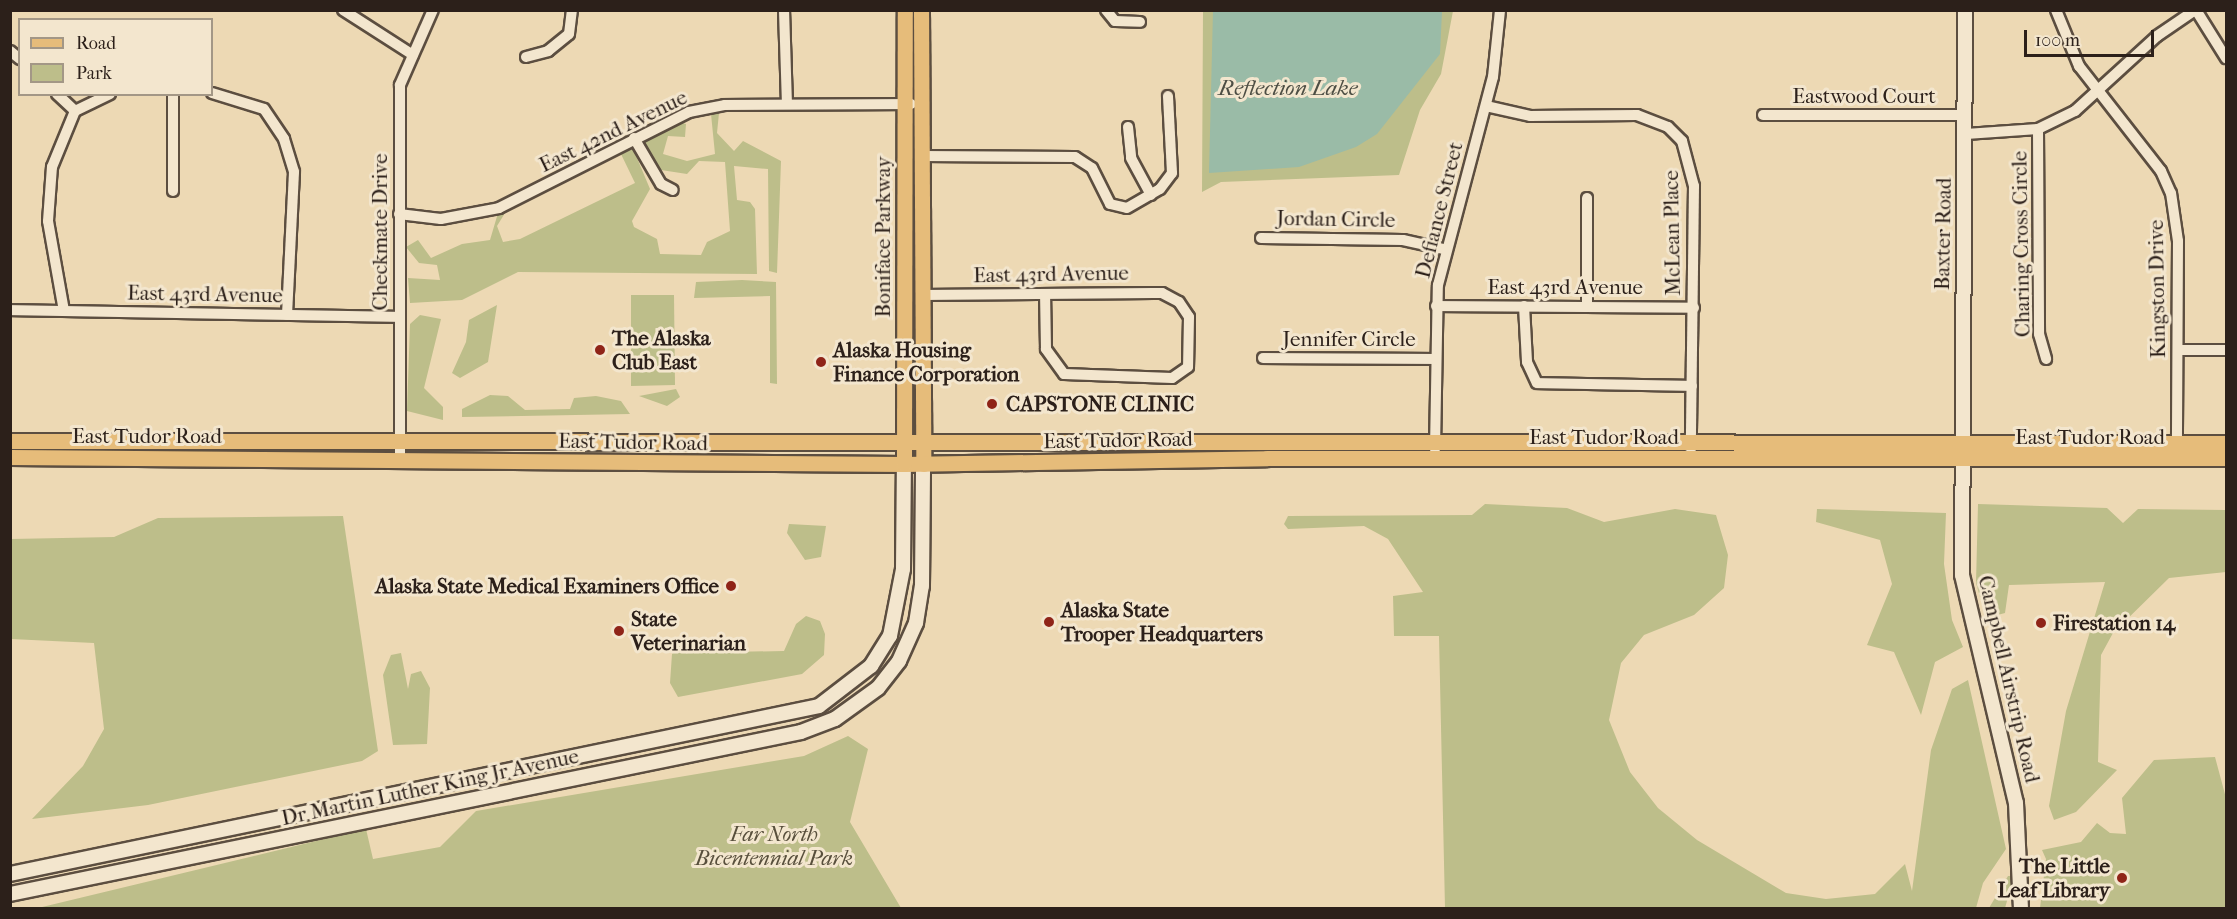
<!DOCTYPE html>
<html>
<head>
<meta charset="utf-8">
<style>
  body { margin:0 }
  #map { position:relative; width:2237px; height:919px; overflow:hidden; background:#edd9b4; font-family:"IM FELL French Canon",serif }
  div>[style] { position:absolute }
  .green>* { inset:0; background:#bdbe8a }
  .water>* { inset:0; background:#9abba7 }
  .roads { filter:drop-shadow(2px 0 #5c4e40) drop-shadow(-2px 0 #5c4e40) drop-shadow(0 2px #5c4e40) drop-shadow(0 -2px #5c4e40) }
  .street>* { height:10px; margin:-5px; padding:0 5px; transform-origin:5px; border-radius:5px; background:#f3e6ce }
  .secondary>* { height:14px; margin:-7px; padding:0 7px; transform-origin:7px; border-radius:7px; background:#f3e6ce }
  .primary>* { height:15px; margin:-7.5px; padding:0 7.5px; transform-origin:7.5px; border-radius:7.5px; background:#e6bc7a }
  .dots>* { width:16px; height:16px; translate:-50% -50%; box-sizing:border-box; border:3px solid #f3e6ce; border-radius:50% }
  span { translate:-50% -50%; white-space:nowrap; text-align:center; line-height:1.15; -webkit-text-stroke:6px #f3e6ce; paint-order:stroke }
  .street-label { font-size:21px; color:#2c201a }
  .poi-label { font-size:21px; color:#2c201a; font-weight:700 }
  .left { translate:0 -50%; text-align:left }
  .right { translate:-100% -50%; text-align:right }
  .park-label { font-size:21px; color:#584f3c; font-style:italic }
  .water-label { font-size:22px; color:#4d4e44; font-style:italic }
  .frame { position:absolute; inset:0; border:12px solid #2c201a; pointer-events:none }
  .legend { position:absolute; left:18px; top:18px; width:195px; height:78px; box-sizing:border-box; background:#f3e6ce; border:2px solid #a39786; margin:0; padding:8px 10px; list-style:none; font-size:18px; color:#2c201a }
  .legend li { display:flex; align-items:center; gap:12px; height:30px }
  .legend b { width:30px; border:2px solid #a39786 }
  .scale { position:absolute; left:2024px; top:30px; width:130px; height:27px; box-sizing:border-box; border:3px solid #2c201a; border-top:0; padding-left:8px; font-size:18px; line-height:21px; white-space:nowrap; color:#2c201a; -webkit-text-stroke:4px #f3e6ce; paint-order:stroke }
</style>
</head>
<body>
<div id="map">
  <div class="green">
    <div style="clip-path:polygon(1203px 11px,1453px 11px,1441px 74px,1420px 110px,1399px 175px,1221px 182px,1202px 192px)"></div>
    <div style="clip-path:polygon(719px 113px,717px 133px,734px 151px,743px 141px,781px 161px,777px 273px,769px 271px,768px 169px,734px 166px,737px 200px,750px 202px,755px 209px,757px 274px,518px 272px,462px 300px,410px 303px,408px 278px,440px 280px,437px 265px,419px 263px,406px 247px,418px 240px,431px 258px,462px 244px,490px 240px,498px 213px,505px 213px,497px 226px,503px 242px,520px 239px,635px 183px,620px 152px,632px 146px,650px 189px,632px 221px,634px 227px,657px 239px,660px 254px,701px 255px,707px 242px,730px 231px,725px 162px,699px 161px,687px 174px,661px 170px,644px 144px,651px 132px,675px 121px,686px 124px,685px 137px,668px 136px,663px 154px,687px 161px,715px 154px,711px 114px)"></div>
    <div style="clip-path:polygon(742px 280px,776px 282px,777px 384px,770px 383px,770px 296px,694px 298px,696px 282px)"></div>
    <div style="clip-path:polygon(631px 295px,674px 295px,675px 385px,631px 386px)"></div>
    <div style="clip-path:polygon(497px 305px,488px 362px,460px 378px,452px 373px,466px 342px,469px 320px)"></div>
    <div style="clip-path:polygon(420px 315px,441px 319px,424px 388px,443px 407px,443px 420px,407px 411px,410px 324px)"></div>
    <div style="clip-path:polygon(676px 389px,680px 397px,667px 406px,639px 396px)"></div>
    <div style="clip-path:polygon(490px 395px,508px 396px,525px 410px,570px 409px,574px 398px,596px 396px,621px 401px,630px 414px,462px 417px,462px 409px)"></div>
    <div style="clip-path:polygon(1485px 504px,1567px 508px,1604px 522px,1675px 509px,1716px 515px,1728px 555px,1724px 588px,1694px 615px,1644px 635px,1621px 663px,1609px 720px,1630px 772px,1658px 808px,1697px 840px,1786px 893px,1826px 899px,1875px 894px,1905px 864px,1912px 891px,1931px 750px,1952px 689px,1968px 680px,2006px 849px,1983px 883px,1976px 908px,1445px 908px,1439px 636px,1394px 636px,1393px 596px,1423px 592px,1388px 539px,1364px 526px,1288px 529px,1284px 524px,1288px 516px,1472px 515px)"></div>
    <div style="clip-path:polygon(1978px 504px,2107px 508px,2123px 523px,2138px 509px,2226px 510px,2226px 572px,2169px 578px,2113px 633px,2101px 655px,2098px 762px,2117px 770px,2076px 812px,2054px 820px,2049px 806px,2066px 711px,2105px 582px,2009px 585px,2005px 613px,1986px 618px,1976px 583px)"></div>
    <div style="clip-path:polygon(1817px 509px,1946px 513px,1944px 564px,1952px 620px,1963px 647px,1935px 662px,1921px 715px,1894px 652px,1867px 645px,1892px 584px,1880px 540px,1816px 522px)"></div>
    <div style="clip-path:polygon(343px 516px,378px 751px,362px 761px,148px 805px,32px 819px,83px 766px,104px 729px,94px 643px,11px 639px,11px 539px,114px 537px,158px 518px)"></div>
    <div style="clip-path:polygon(789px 524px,826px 526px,821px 557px,805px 560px,787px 533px)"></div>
    <div style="clip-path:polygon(806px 616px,820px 621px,825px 634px,824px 655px,802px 674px,678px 697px,670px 683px,672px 654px,684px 639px,729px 652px,784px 651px,796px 624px)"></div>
    <div style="clip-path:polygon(401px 653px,408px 689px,411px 674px,421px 671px,430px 688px,427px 744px,393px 745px,383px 675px,391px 655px)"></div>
    <div style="clip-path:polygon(848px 736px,868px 749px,850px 822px,901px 908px,38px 908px,366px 829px,373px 859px,440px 847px,476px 811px,804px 756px)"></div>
    <div style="clip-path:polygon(2215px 757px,2226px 798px,2226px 908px,2040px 908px,2046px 859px,2042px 850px,2081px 842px,2097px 823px,2110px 833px,2126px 834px,2122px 798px,2154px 760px)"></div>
    <div style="clip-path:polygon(2008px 876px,2014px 876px,2005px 908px,1989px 908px)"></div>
  </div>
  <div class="water">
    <div style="clip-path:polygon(1213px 11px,1442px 11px,1440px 54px,1377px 134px,1356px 147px,1299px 167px,1209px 173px)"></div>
  </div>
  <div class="roads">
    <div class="street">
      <div style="left:343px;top:10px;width:83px;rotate:32.7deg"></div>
      <div style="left:784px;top:10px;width:94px;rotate:88.2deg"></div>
      <div style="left:1106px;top:10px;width:14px;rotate:51deg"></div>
      <div style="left:1115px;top:21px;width:25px;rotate:2deg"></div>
      <div style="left:2056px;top:10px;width:61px;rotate:67.7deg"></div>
      <div style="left:2079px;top:66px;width:133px;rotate:52deg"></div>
      <div style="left:2161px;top:171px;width:24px;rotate:66deg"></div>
      <div style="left:2171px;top:193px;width:49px;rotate:81.7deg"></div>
      <div style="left:2178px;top:241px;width:207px;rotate:90.3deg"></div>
      <div style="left:2196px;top:10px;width:57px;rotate:58deg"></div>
      <div style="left:10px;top:51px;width:13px;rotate:39deg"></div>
      <div style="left:526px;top:57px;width:23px;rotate:-15deg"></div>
      <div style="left:548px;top:51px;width:27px;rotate:-39deg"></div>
      <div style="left:569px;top:34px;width:24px;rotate:-83deg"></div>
      <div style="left:212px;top:93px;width:54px;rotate:17.1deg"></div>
      <div style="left:264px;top:109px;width:36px;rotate:56deg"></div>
      <div style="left:284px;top:139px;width:34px;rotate:73deg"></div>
      <div style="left:294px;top:172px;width:143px;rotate:92.8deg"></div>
      <div style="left:57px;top:94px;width:25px;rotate:43deg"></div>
      <div style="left:173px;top:94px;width:97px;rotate:90deg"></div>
      <div style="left:1486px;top:106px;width:45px;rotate:12.8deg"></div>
      <div style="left:1530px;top:116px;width:107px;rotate:-0.5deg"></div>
      <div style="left:1637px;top:115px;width:33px;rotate:21deg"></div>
      <div style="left:1668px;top:127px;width:20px;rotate:45deg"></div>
      <div style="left:1682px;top:141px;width:47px;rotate:75.1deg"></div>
      <div style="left:1694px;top:186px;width:263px;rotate:90.7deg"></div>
      <div style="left:1763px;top:115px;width:202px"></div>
      <div style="left:1128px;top:127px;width:31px;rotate:84deg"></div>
      <div style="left:1131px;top:158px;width:42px;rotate:61.6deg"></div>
      <div style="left:2038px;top:129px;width:205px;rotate:89.7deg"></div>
      <div style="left:2039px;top:334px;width:26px;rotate:74deg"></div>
      <div style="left:1966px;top:134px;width:72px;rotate:-4deg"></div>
      <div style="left:2038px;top:129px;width:41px;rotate:-25.9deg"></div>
      <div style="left:2075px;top:111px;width:111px;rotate:-42.4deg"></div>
      <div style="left:2157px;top:36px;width:46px;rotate:-34.4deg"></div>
      <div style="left:634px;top:138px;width:53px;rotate:59.6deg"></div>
      <div style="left:661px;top:184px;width:13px;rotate:27deg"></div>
      <div style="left:922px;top:156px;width:153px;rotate:0.4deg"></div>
      <div style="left:1075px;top:157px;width:20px;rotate:33deg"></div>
      <div style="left:1092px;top:168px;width:40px;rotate:63.4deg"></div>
      <div style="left:1110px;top:204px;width:17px;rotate:13deg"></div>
      <div style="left:1127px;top:208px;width:38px;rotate:-30deg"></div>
      <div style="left:1160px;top:189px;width:20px;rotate:-53deg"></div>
      <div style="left:1172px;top:173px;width:77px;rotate:-93deg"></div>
      <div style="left:1587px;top:198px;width:108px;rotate:90deg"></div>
      <div style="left:399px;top:214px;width:42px;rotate:6.8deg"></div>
      <div style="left:441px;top:219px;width:59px;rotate:-10.7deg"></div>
      <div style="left:499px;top:208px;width:213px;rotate:-26.8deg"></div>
      <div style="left:689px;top:112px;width:37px;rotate:-11deg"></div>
      <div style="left:725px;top:105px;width:186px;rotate:-0.3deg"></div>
      <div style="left:1261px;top:238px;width:142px;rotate:0.8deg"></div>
      <div style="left:1403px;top:240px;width:42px;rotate:12.4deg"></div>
      <div style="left:922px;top:295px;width:232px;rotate:-0.5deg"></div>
      <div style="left:1154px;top:293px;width:8px"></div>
      <div style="left:1162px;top:293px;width:19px;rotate:28deg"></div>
      <div style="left:1179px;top:302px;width:18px;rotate:56deg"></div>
      <div style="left:1189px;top:317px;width:50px;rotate:91.1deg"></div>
      <div style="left:1188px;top:367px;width:19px;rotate:145deg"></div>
      <div style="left:1172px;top:378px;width:108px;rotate:-177.9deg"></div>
      <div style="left:1064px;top:374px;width:31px;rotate:-126deg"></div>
      <div style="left:1046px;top:349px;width:55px;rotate:-91deg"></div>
      <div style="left:1436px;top:306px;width:258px;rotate:0.4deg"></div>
      <div style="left:1524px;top:306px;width:56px;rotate:86.9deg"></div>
      <div style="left:1527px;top:362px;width:23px;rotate:65deg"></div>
      <div style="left:1537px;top:383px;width:155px;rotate:1.1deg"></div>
      <div style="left:10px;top:310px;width:390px;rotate:1deg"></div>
      <div style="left:64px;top:311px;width:91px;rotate:-100.1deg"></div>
      <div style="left:48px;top:221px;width:54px;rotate:-85.8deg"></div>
      <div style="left:52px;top:167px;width:61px;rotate:-67.7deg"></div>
      <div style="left:75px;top:111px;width:39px;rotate:-26deg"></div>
      <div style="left:2179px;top:350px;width:47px"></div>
      <div style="left:1263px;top:358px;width:172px;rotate:0.3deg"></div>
      <div style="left:1435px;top:449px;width:164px;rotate:-89deg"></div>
      <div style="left:1438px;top:285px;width:215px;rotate:-75.2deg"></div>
      <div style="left:1493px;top:77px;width:67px;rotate:-84deg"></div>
      <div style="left:400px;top:460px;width:375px;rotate:-90deg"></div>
      <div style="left:400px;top:85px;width:82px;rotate:-66.3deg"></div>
    </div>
    <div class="secondary">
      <div style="left:1965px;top:10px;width:565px;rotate:90.3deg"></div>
      <div style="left:1962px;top:575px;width:234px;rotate:76.7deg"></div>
      <div style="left:2016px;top:803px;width:105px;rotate:87.3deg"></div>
      <div style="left:10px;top:874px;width:826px;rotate:-11.73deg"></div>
      <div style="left:819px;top:706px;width:66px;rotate:-37.6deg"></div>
      <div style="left:871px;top:666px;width:36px;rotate:-58deg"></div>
      <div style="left:890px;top:636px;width:68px;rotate:-79deg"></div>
      <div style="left:903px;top:569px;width:105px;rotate:-89.5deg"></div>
      <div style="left:10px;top:894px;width:807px;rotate:-11.57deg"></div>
      <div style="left:801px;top:732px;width:36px;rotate:-21deg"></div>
      <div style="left:835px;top:719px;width:53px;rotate:-35.8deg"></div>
      <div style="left:878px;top:688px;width:34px;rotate:-52deg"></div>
      <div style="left:899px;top:661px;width:42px;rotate:-65.9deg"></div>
      <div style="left:916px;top:623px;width:37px;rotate:-81deg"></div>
      <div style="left:922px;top:586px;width:122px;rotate:-89.5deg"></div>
    </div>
    <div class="primary">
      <div style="left:921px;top:10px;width:454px;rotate:89.7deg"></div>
      <div style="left:10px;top:441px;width:2216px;rotate:0.05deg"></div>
      <div style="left:10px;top:457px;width:894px;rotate:0.45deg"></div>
      <div style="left:904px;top:464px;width:363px;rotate:-0.9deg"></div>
      <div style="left:1267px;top:458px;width:959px"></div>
      <div style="left:904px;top:464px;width:454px;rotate:-89.9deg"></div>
    </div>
  </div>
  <div class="dots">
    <div style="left:600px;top:350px;background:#8f2418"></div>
    <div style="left:821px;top:362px;background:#8f2418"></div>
    <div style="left:992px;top:404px;background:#8f2418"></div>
    <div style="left:731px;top:586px;background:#8f2418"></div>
    <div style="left:1049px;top:622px;background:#8f2418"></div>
    <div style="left:2041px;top:623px;background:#8f2418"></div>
    <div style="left:619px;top:631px;background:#8f2418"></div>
    <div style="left:2122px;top:878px;background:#8f2418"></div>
  </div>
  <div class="street-label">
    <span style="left:1864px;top:96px">Eastwood Court</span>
    <span style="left:613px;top:131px;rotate:-26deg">East 42nd Avenue</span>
    <span style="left:1439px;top:210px;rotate:-76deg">Defiance Street</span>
    <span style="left:1336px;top:219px;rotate:1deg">Jordan Circle</span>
    <span style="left:380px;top:232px;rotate:-90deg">Checkmate Drive</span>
    <span style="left:1672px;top:233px;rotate:-91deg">McLean Place</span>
    <span style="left:1943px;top:234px;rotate:-89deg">Baxter Road</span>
    <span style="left:883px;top:237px;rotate:-90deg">Boniface Parkway</span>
    <span style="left:2021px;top:244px;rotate:-91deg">Charing Cross Circle</span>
    <span style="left:1051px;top:274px;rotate:-1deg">East 43rd Avenue</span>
    <span style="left:1565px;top:287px">East 43rd Avenue</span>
    <span style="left:2157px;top:289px;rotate:-91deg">Kingston Drive</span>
    <span style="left:205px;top:294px;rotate:1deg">East 43rd Avenue</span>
    <span style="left:1349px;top:339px">Jennifer Circle</span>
    <span style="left:147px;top:436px">East Tudor Road</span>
    <span style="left:1604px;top:437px">East Tudor Road</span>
    <span style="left:2090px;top:437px">East Tudor Road</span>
    <span style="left:1118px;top:440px;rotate:-1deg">East Tudor Road</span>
    <span style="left:633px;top:442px;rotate:1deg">East Tudor Road</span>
    <span style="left:2009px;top:679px;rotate:77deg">Campbell Airstrip Road</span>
    <span style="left:430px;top:787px;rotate:-12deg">Dr Martin Luther King Jr Avenue</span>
  </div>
  <div class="poi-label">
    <span class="left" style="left:612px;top:350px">The Alaska<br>Club East</span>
    <span class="left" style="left:833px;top:362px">Alaska Housing<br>Finance Corporation</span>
    <span class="left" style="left:1006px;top:404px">CAPSTONE CLINIC</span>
    <span class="right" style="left:719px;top:586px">Alaska State Medical Examiners Office</span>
    <span class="left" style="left:1061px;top:622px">Alaska State<br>Trooper Headquarters</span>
    <span class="left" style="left:631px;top:631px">State<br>Veterinarian</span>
    <span class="left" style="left:2053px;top:623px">Firestation 14</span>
    <span class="right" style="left:2110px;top:878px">The Little<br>Leaf Library</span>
  </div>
  <div class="park-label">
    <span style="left:774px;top:846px">Far North<br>Bicentennial Park</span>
  </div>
  <div class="water-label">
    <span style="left:1288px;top:89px">Reflection Lake</span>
  </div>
  <div class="frame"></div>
  <ul class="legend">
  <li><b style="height:8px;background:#e6bc7a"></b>Road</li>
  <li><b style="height:16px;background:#bdbe8a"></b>Park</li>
  </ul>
  <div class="scale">100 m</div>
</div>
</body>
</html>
